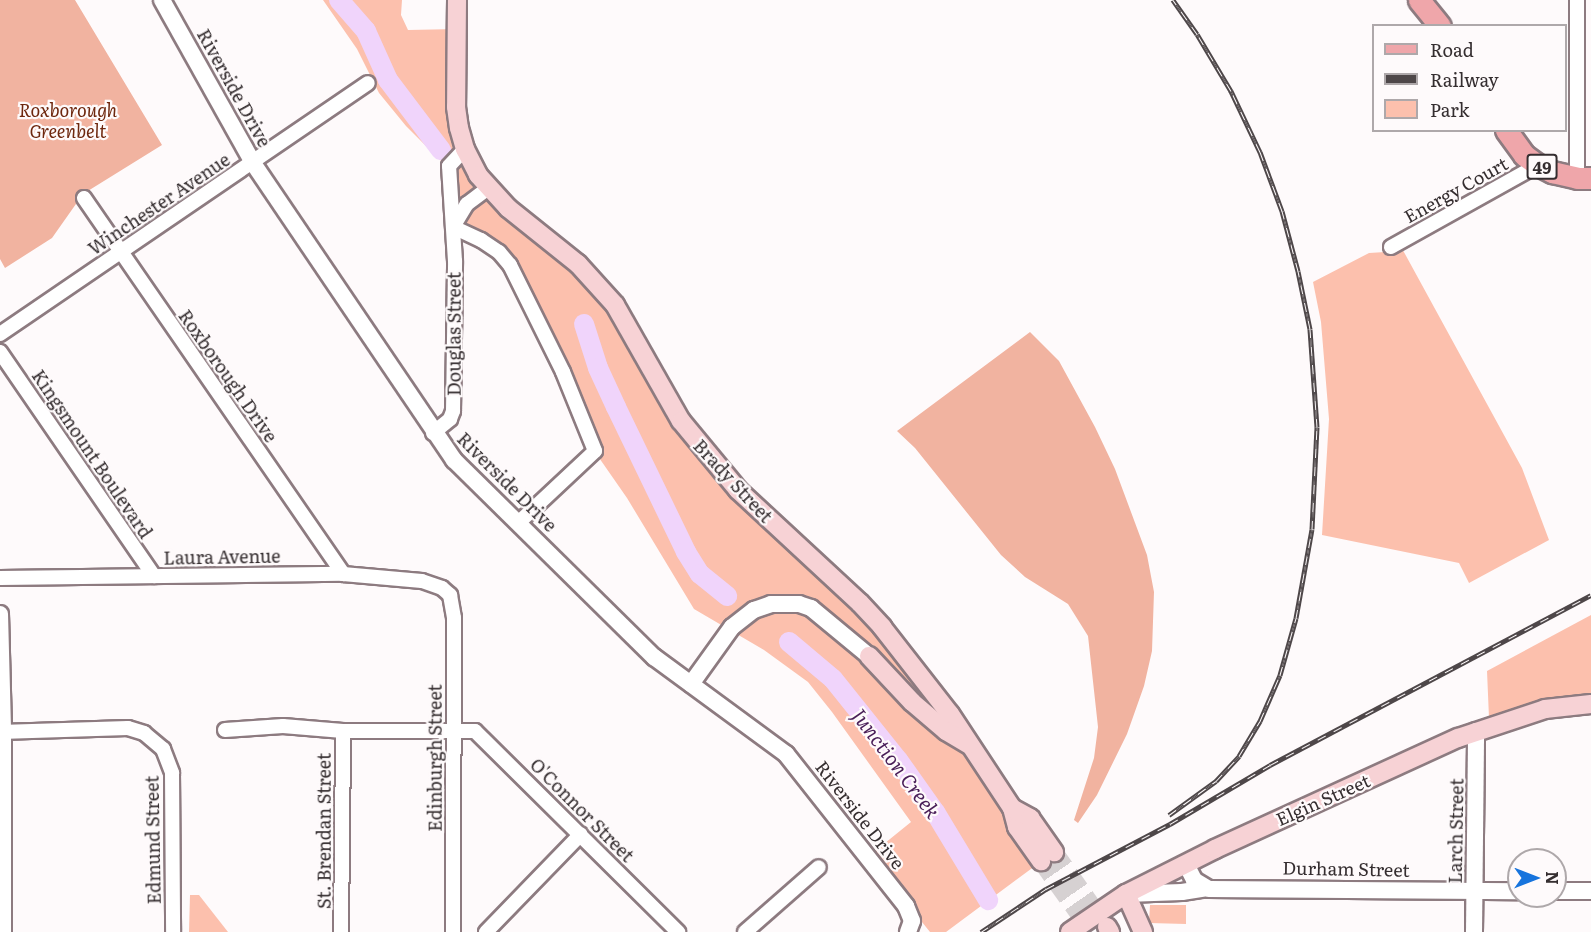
<!DOCTYPE html>
<html>
<head>
<meta charset="utf-8">
<style>
  body { margin:0 }
  #map { position:relative; width:1591px; height:932px; overflow:hidden; background:#fefafb; font-family:Literata,serif }
  div>[style] { position:absolute }
  .green>* { inset:0; background:#fcc0ad }
  .forest>* { inset:0; background:#f1b3a0 }
  .river>* { height:20px; margin:-10px; padding:0 10px; transform-origin:10px; border-radius:10px; background:#f0d4fb }
  .secondary-tunnel>* { height:18px; margin-top:-9px; transform-origin:0; background:repeating-linear-gradient(90deg,#d6d1d2 0 18px,transparent 0 27px) }
  .roads { filter:drop-shadow(2px 0 #8d7b80) drop-shadow(-2px 0 #8d7b80) drop-shadow(0 2px #8d7b80) drop-shadow(0 -2px #8d7b80) }
  .minor>* { height:14px; margin:-7px; padding:0 7px; transform-origin:7px; border-radius:7px; background:#fff }
  .tertiary>* { height:16px; margin:-8px; padding:0 8px; transform-origin:8px; border-radius:8px; background:#fff }
  .secondary>* { height:18px; margin:-9px; padding:0 9px; transform-origin:9px; border-radius:9px; background:#f7d2d5 }
  .primary>* { height:21px; margin:-10.5px; padding:0 10.5px; transform-origin:10.5px; border-radius:10.5px; background:#efa6aa }
  .rail>* { height:5px; margin-top:-2.5px; transform-origin:0; background:repeating-linear-gradient(90deg,#fefafb 0 9px,#4e4749 0 18px); box-sizing:border-box; border-block:2px solid #4e4749 }
  span { translate:-50% -50%; white-space:nowrap; text-align:center; line-height:1.15; -webkit-text-stroke:4.5px #fefafb; paint-order:stroke }
  .shield-label span { padding:2px 4px; background:#fefafb; border:2px solid; border-radius:4px; -webkit-text-stroke-width:0 }
  .shield-label { font-size:16px; color:#352e30; font-weight:700 }
  .street-label { font-size:18px; color:#352e30 }
  .park-label { font-size:18px; color:#6e270e; font-style:italic }
  .water-label { font-size:20px; color:#491e58; font-style:italic }
  .legend { position:absolute; left:1372px; top:24px; width:195px; height:108px; box-sizing:border-box; background:#fefafb; border:2px solid #aea8aa; margin:0; padding:8px 10px; list-style:none; font-size:18px; color:#352e30 }
  .legend li { display:flex; align-items:center; gap:12px; height:30px }
  .legend b { width:30px; border:2px solid #aea8aa }
  .north { position:absolute; left:1507px; top:848px; width:60px; height:60px; box-sizing:border-box; background:#fefafb; border:2px solid #aea8aa; border-radius:50%; rotate:90deg; font-size:16px; font-weight:700; line-height:24px; text-align:center; color:#352e30 }
  .north::after { content:''; display:block; margin:auto; width:21px; height:27px; background:#1774dd; clip-path:polygon(50% 0,100% 100%,50% 72%,0 100%) }
</style>
</head>
<body>
<div id="map">
  <div class="green">
    <div style="clip-path:polygon(323px 0,402px 0,401px 15px,408px 30px,457px 29px,457px 106px,473px 164px,579px 263px,682px 420px,776px 526px,951px 712px,1035px 866px,946px 932px,930px 932px,869px 856px,911px 822px,832px 712px,808px 682px,764px 650px,694px 609px,627px 498px,595px 452px,509px 266px,462px 231px,448px 168px,406px 126px,379px 93px,357px 49px)"></div>
    <div style="clip-path:polygon(1399px 243px,1522px 468px,1549px 540px,1469px 583px,1459px 563px,1322px 535px,1329px 419px,1321px 322px,1313px 282px,1369px 253px,1385px 252px)"></div>
    <div style="clip-path:polygon(1591px 615px,1591px 698px,1540px 701px,1489px 718px,1487px 671px)"></div>
    <div style="clip-path:polygon(190px 895px,199px 895px,228px 932px,189px 932px)"></div>
    <div style="clip-path:polygon(1150px 905px,1186px 905px,1186px 924px,1149px 923px)"></div>
  </div>
  <div class="forest">
    <div style="clip-path:polygon(0 0,75px 0,162px 145px,83px 194px,52px 238px,5px 268px,0 259px)"></div>
    <div style="clip-path:polygon(1030px 332px,1059px 361px,1095px 427px,1115px 469px,1147px 555px,1154px 592px,1152px 651px,1144px 686px,1127px 734px,1097px 795px,1078px 823px,1074px 820px,1094px 758px,1098px 727px,1088px 636px,1068px 604px,1025px 577px,1001px 555px,915px 448px,897px 431px)"></div>
  </div>
  <div class="river">
    <div style="left:339px;top:0;width:41px;rotate:48.9deg"></div>
    <div style="left:366px;top:31px;width:54px;rotate:65.8deg"></div>
    <div style="left:388px;top:80px;width:88px;rotate:52.9deg"></div>
    <div style="left:584px;top:324px;width:46px;rotate:72.3deg"></div>
    <div style="left:598px;top:368px;width:43px;rotate:65.2deg"></div>
    <div style="left:616px;top:407px;width:161px;rotate:64.2deg"></div>
    <div style="left:686px;top:552px;width:26px;rotate:58deg"></div>
    <div style="left:700px;top:574px;width:35px;rotate:39deg"></div>
    <div style="left:789px;top:642px;width:57px;rotate:40.1deg"></div>
    <div style="left:833px;top:679px;width:104px;rotate:51.3deg"></div>
    <div style="left:898px;top:760px;width:64px;rotate:54.6deg"></div>
    <div style="left:935px;top:812px;width:103px;rotate:58.9deg"></div>
  </div>
  <div class="secondary-tunnel">
    <div style="left:1054px;top:852px;width:90px;rotate:54.9deg"></div>
    <div style="left:1041px;top:861px;width:87px;rotate:54.3deg"></div>
  </div>
  <div class="roads">
    <div class="minor">
      <div style="left:1577px;top:178px;width:178px;rotate:-90deg"></div>
      <div style="left:84px;top:198px;width:457px;rotate:55.4deg"></div>
      <div style="left:453px;top:227px;width:31px;rotate:25deg"></div>
      <div style="left:481px;top:240px;width:22px;rotate:34deg"></div>
      <div style="left:499px;top:252px;width:17px;rotate:50deg"></div>
      <div style="left:510px;top:265px;width:119px;rotate:63.6deg"></div>
      <div style="left:563px;top:372px;width:85px;rotate:67.9deg"></div>
      <div style="left:595px;top:451px;width:104px;rotate:136.9deg"></div>
      <div style="left:453px;top:227px;width:27px;rotate:-59deg"></div>
      <div style="left:467px;top:204px;width:26px;rotate:-37deg"></div>
      <div style="left:1391px;top:247px;width:168px;rotate:-29.2deg"></div>
      <div style="left:0;top:334px;width:445px;rotate:-34.3deg"></div>
      <div style="left:0;top:352px;width:272px;rotate:55.5deg"></div>
      <div style="left:433px;top:433px;width:22px;rotate:-39deg"></div>
      <div style="left:450px;top:419px;width:9px;rotate:-69deg"></div>
      <div style="left:453px;top:411px;width:150px;rotate:-89.2deg"></div>
      <div style="left:455px;top:261px;width:95px;rotate:-93.6deg"></div>
      <div style="left:449px;top:166px;width:23px;rotate:-47deg"></div>
      <div style="left:0;top:578px;width:343px;rotate:-0.7deg"></div>
      <div style="left:343px;top:574px;width:79px;rotate:5.1deg"></div>
      <div style="left:422px;top:581px;width:21px;rotate:19deg"></div>
      <div style="left:442px;top:588px;width:11px;rotate:41deg"></div>
      <div style="left:450px;top:595px;width:23px;rotate:80deg"></div>
      <div style="left:454px;top:618px;width:314px;rotate:90.2deg"></div>
      <div style="left:225px;top:730px;width:58px;rotate:-3.9deg"></div>
      <div style="left:283px;top:726px;width:60px;rotate:4.8deg"></div>
      <div style="left:343px;top:731px;width:132px"></div>
      <div style="left:475px;top:731px;width:286px;rotate:44.7deg"></div>
      <div style="left:0;top:732px;width:128px;rotate:-1.8deg"></div>
      <div style="left:128px;top:728px;width:17px;rotate:17deg"></div>
      <div style="left:144px;top:733px;width:25px;rotate:40deg"></div>
      <div style="left:163px;top:749px;width:26px;rotate:69deg"></div>
      <div style="left:172px;top:773px;width:159px;rotate:89.6deg"></div>
      <div style="left:341px;top:932px;width:201px;rotate:-89.4deg"></div>
      <div style="left:486px;top:932px;width:136px;rotate:-45.9deg"></div>
      <div style="left:745px;top:932px;width:98px;rotate:-41.3deg"></div>
    </div>
    <div class="tertiary">
      <div style="left:162px;top:0;width:187px;rotate:60.8deg"></div>
      <div style="left:253px;top:163px;width:359px;rotate:55.9deg"></div>
      <div style="left:454px;top:460px;width:281px;rotate:44.6deg"></div>
      <div style="left:654px;top:657px;width:164px;rotate:36.3deg"></div>
      <div style="left:786px;top:754px;width:194px;rotate:51.7deg"></div>
      <div style="left:906px;top:906px;width:16px;rotate:68deg"></div>
      <div style="left:912px;top:921px;width:12px;rotate:110deg"></div>
      <div style="left:0;top:614px;width:118px;rotate:88.5deg"></div>
      <div style="left:3px;top:732px;width:200px;rotate:90deg"></div>
      <div style="left:691px;top:684px;width:70px;rotate:-54.3deg"></div>
      <div style="left:732px;top:627px;width:28px;rotate:-38deg"></div>
      <div style="left:754px;top:610px;width:18px;rotate:-19deg"></div>
      <div style="left:771px;top:604px;width:28px"></div>
      <div style="left:799px;top:604px;width:13px;rotate:18deg"></div>
      <div style="left:811px;top:608px;width:75px;rotate:39.6deg"></div>
      <div style="left:1186px;top:864px;width:18px;rotate:63deg"></div>
      <div style="left:1194px;top:880px;width:17px;rotate:31deg"></div>
      <div style="left:1209px;top:889px;width:310px;rotate:0.4deg"></div>
      <div style="left:1555px;top:891px;width:36px"></div>
      <div style="left:1126px;top:894px;width:56px;rotate:-2deg"></div>
      <div style="left:1182px;top:892px;width:24px;rotate:-9deg"></div>
      <div style="left:1474px;top:932px;width:201px;rotate:-89.4deg"></div>
    </div>
    <div class="secondary">
      <div style="left:457px;top:0;width:107px;rotate:90.5deg"></div>
      <div style="left:456px;top:107px;width:21px;rotate:82deg"></div>
      <div style="left:459px;top:128px;width:22px;rotate:74deg"></div>
      <div style="left:465px;top:149px;width:29px;rotate:63deg"></div>
      <div style="left:478px;top:175px;width:45px;rotate:47.7deg"></div>
      <div style="left:508px;top:208px;width:90px;rotate:38.7deg"></div>
      <div style="left:578px;top:264px;width:55px;rotate:47.9deg"></div>
      <div style="left:615px;top:305px;width:133px;rotate:60.4deg"></div>
      <div style="left:681px;top:421px;width:89px;rotate:50.4deg"></div>
      <div style="left:738px;top:490px;width:166px;rotate:42.8deg"></div>
      <div style="left:860px;top:603px;width:33px;rotate:47deg"></div>
      <div style="left:882px;top:627px;width:110px;rotate:52deg"></div>
      <div style="left:950px;top:714px;width:113px;rotate:56.6deg"></div>
      <div style="left:1012px;top:808px;width:20px;rotate:75deg"></div>
      <div style="left:1017px;top:827px;width:42px;rotate:54.8deg"></div>
      <div style="left:869px;top:656px;width:63px;rotate:46.9deg"></div>
      <div style="left:912px;top:702px;width:45px;rotate:40.5deg"></div>
      <div style="left:946px;top:731px;width:26px;rotate:31deg"></div>
      <div style="left:1012px;top:808px;width:21px;rotate:29deg"></div>
      <div style="left:1030px;top:818px;width:42px;rotate:54.8deg"></div>
      <div style="left:1126px;top:894px;width:42px;rotate:65.9deg"></div>
      <div style="left:1107px;top:927px;width:6px;rotate:59deg"></div>
      <div style="left:1070px;top:932px;width:68px;rotate:-34.2deg"></div>
      <div style="left:1126px;top:894px;width:100px;rotate:-26.8deg"></div>
      <div style="left:1215px;top:849px;width:267px;rotate:-24.6deg"></div>
      <div style="left:1458px;top:738px;width:92px;rotate:-18.4deg"></div>
      <div style="left:1545px;top:709px;width:46px;rotate:-6.2deg"></div>
    </div>
    <div class="primary">
      <div style="left:1419px;top:0;width:33px;rotate:51deg"></div>
      <div style="left:1506px;top:130px;width:31px;rotate:54deg"></div>
      <div style="left:1524px;top:155px;width:17px;rotate:36deg"></div>
      <div style="left:1538px;top:165px;width:16px;rotate:27deg"></div>
      <div style="left:1552px;top:172px;width:26px;rotate:13deg"></div>
      <div style="left:1577px;top:178px;width:14px"></div>
    </div>
  </div>
  <div class="rail">
    <div style="left:1169px;top:815px;width:58px;rotate:-35.9deg"></div>
    <div style="left:1216px;top:781px;width:34px;rotate:-47deg"></div>
    <div style="left:1239px;top:756px;width:41px;rotate:-59deg"></div>
    <div style="left:1260px;top:721px;width:50px;rotate:-66.5deg"></div>
    <div style="left:1280px;top:675px;width:59px;rotate:-74.3deg"></div>
    <div style="left:1296px;top:618px;width:90px;rotate:-79.8deg"></div>
    <div style="left:1312px;top:529px;width:102px;rotate:-87.2deg"></div>
    <div style="left:1317px;top:427px;width:98px;rotate:-94.1deg"></div>
    <div style="left:1310px;top:329px;width:59px;rotate:-101.7deg"></div>
    <div style="left:1298px;top:271px;width:62px;rotate:-104.9deg"></div>
    <div style="left:1282px;top:211px;width:63px;rotate:-110.4deg"></div>
    <div style="left:1260px;top:152px;width:68px;rotate:-115.4deg"></div>
    <div style="left:1231px;top:91px;width:66px;rotate:-120.8deg"></div>
    <div style="left:1197px;top:34px;width:42px;rotate:-125.2deg"></div>
    <div style="left:981px;top:932px;width:78px;rotate:-33.5deg"></div>
    <div style="left:1046px;top:889px;width:140px;rotate:-27.7deg"></div>
    <div style="left:1170px;top:824px;width:116px;rotate:-30.5deg"></div>
    <div style="left:1270px;top:765px;width:363px;rotate:-27.9deg"></div>
  </div>
  <div class="shield-label">
    <span style="left:1542px;top:167px">49</span>
  </div>
  <div class="street-label">
    <span style="left:234px;top:88px;rotate:61deg">Riverside Drive</span>
    <span style="left:1456px;top:190px;rotate:-29deg">Energy Court</span>
    <span style="left:159px;top:204px;rotate:-34deg">Winchester Avenue</span>
    <span style="left:454px;top:334px;rotate:-90deg">Douglas Street</span>
    <span style="left:228px;top:376px;rotate:55deg">Roxborough Drive</span>
    <span style="left:92px;top:454px;rotate:56deg">Kingsmount Boulevard</span>
    <span style="left:733px;top:481px;rotate:47deg">Brady Street</span>
    <span style="left:507px;top:482px;rotate:45deg">Riverside Drive</span>
    <span style="left:222px;top:557px;rotate:-1deg">Laura Avenue</span>
    <span style="left:435px;top:758px;rotate:-90deg">Edinburgh Street</span>
    <span style="left:1323px;top:800px;rotate:-24deg">Elgin Street</span>
    <span style="left:582px;top:810px;rotate:45deg">O'Connor Street</span>
    <span style="left:860px;top:815px;rotate:52deg">Riverside Drive</span>
    <span style="left:324px;top:831px;rotate:-90deg">St. Brendan Street</span>
    <span style="left:1456px;top:831px;rotate:-89deg">Larch Street</span>
    <span style="left:153px;top:840px;rotate:-91deg">Edmund Street</span>
    <span style="left:1346px;top:869px;rotate:1deg">Durham Street</span>
  </div>
  <div class="park-label">
    <span style="left:68px;top:121px">Roxborough<br>Greenbelt</span>
  </div>
  <div class="water-label">
    <span style="left:897px;top:763px;rotate:53deg">Junction Creek</span>
  </div>
  <ul class="legend">
  <li><b style="height:8px;background:#efa6aa"></b>Road</li>
  <li><b style="height:8px;background:#4e4749"></b>Railway</li>
  <li><b style="height:16px;background:#fcc0ad"></b>Park</li>
  </ul>
  <div class="north">N</div>
</div>
</body>
</html>
